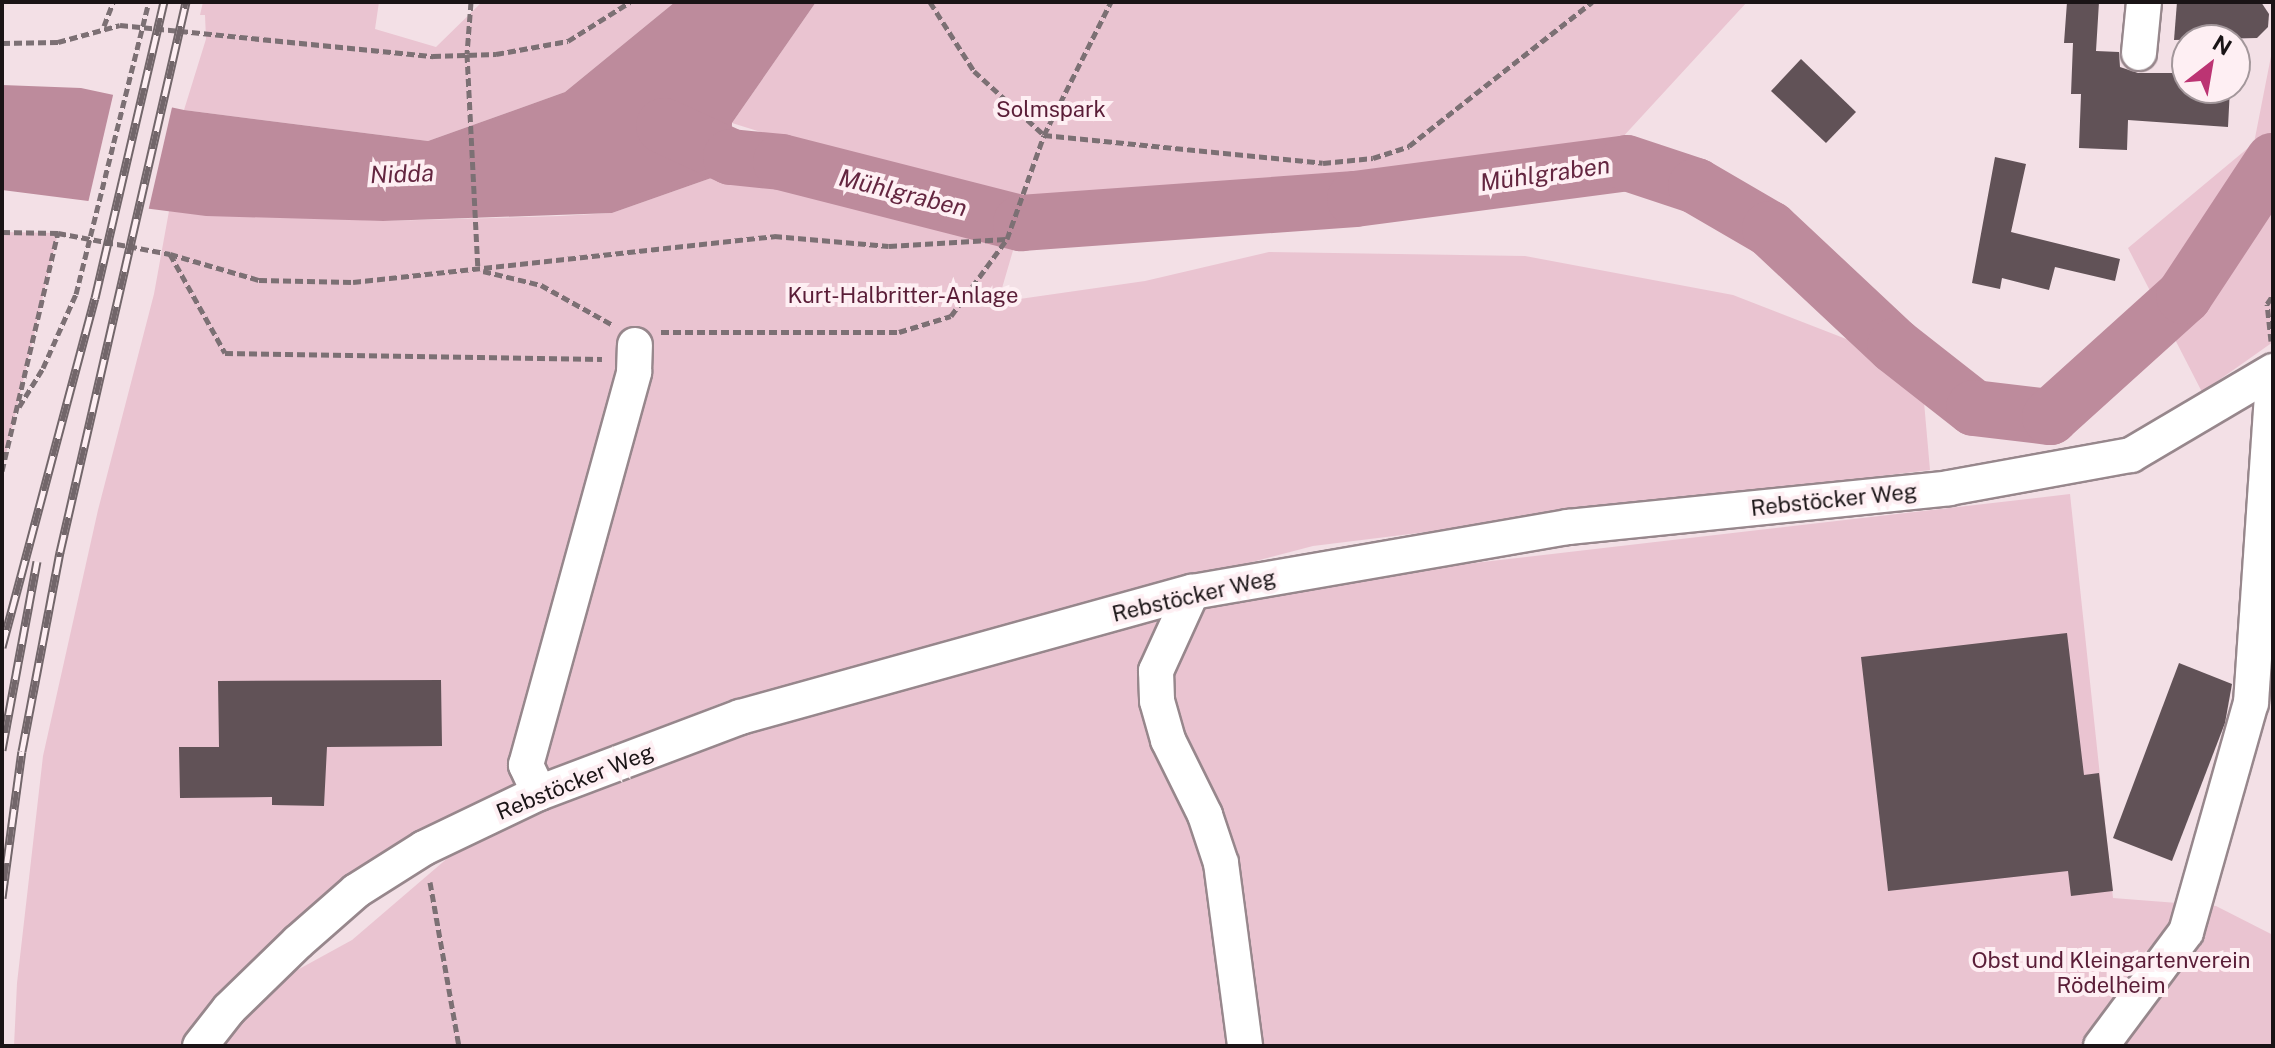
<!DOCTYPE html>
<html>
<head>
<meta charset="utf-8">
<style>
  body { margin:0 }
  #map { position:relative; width:2275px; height:1048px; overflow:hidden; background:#f3e0e6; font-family:"Public Sans",sans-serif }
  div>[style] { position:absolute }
  .green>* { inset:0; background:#eac4d1 }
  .water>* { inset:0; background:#bd8b9c }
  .pier>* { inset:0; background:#f3e0e6 }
  .river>* { height:56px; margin:-28px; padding:0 28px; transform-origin:28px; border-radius:28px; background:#bd8b9c }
  .building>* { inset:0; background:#615257 }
  .path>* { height:5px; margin-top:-2.5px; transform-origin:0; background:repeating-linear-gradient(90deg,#7c7074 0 8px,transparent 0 12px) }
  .roads { filter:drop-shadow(2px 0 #97878c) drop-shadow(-2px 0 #97878c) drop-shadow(0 2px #97878c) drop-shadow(0 -2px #97878c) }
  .minor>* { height:34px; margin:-17px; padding:0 17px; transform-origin:17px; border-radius:17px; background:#fff }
  .rail>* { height:9px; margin-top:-4.5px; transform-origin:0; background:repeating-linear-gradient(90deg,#feeff3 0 18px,#72666a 0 36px); box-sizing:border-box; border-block:2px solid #72666a }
  .path-bridge>* { height:5px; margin-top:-2.5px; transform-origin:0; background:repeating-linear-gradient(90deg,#7c7074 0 8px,transparent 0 12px) }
  span { translate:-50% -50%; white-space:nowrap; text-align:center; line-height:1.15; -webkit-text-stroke:8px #feeff3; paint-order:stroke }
  .park-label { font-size:22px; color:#5a1d37 }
  .street-label { font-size:22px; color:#1a1416 }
  .water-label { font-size:24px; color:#642640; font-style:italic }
  .frame { position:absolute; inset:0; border:4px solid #1a1416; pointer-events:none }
  .north { position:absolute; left:2171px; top:24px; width:80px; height:80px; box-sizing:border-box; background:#feeff3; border:2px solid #a3979b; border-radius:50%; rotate:31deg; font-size:22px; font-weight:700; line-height:32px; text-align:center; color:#1a1416 }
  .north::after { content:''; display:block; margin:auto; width:28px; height:36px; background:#bc3473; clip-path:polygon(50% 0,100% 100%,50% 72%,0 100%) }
</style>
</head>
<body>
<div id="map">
  <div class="green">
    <div style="clip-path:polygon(203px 2px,379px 2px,375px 29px,436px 47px,482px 2px,675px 2px,565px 92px,428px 141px,184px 110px,206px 39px,205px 15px,200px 15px)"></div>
    <div style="clip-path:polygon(816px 2px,1747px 2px,1620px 140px,1352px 172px,1041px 219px,732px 123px)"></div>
    <div style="clip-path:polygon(2273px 46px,2273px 342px,2202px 392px,2128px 248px,2254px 143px)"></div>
    <div style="clip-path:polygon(717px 176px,930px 204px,1021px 223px,998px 302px,1145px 281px,1269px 252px,1525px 256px,1733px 295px,1921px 368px,1930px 470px,1313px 546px,729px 700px,548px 770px,271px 957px,183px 1046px,14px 1046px,17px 983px,43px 756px,98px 510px,154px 294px,169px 211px,383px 221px,560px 216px,612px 213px)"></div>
    <div style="clip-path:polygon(2px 232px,58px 233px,2px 471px)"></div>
    <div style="clip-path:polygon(2070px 494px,2113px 898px,2216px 906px,2273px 935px,2273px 1046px,217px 1046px,279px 980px,352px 940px,464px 844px,497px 824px,768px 720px,1201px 609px,1379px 574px)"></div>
  </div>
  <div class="water">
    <div style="clip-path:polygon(675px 2px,816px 2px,732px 123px,731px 157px,717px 176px,612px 213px,383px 221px,206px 216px,2px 190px,2px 85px,81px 88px,184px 110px,428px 141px,565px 92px)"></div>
  </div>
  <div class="pier">
    <div style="clip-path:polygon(114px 91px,173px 103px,148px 212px,88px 203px)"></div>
  </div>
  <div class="river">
    <div style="left:664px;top:126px;width:74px;rotate:24.8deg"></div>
    <div style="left:731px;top:157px;width:50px;rotate:5.7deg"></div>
    <div style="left:781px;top:162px;width:248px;rotate:14.3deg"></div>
    <div style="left:1021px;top:223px;width:335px;rotate:-4.1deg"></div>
    <div style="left:1355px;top:199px;width:274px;rotate:-7.5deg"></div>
    <div style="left:1627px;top:163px;width:73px;rotate:18.4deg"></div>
    <div style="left:1696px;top:186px;width:86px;rotate:30.2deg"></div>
    <div style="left:1770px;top:229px;width:171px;rotate:43.1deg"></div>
    <div style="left:1895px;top:346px;width:100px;rotate:38.1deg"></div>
    <div style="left:1974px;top:408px;width:77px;rotate:6.8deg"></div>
    <div style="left:2050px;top:417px;width:181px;rotate:-42.1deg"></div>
    <div style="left:2184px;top:296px;width:162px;rotate:-56.6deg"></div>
  </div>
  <div class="building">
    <div style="clip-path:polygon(2067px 2px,2099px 2px,2096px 51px,2119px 52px,2120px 67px,2138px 73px,2187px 73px,2187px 88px,2230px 88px,2228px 127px,2128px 120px,2127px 150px,2079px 148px,2081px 94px,2071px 94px,2073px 43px,2064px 43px)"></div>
    <div style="clip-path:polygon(2177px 2px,2261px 2px,2269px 14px,2268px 27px,2257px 38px,2174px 40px)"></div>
    <div style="clip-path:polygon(1801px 59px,1856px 112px,1826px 143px,1771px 91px)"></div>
    <div style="clip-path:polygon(1995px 157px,2026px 164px,2011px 232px,2120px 259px,2115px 281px,2055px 267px,2049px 290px,2002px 278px,2000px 289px,1972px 283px)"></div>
    <div style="clip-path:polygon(2067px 633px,2084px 775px,2099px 773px,2113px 891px,2071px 896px,2068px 871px,1888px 891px,1861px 657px)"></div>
    <div style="clip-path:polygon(2179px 663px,2232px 684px,2225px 723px,2172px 861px,2113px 838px)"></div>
    <div style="clip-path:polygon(441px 680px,442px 746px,327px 747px,324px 806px,272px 805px,272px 797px,180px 798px,179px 747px,219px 747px,218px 681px)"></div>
  </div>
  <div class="path">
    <div style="left:471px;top:2px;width:52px;rotate:94.4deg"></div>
    <div style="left:467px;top:54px;width:215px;rotate:87.1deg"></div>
    <div style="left:930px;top:2px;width:82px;rotate:57.5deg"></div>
    <div style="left:974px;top:71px;width:95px;rotate:42.4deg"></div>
    <div style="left:1044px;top:135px;width:280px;rotate:5.7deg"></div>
    <div style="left:1323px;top:163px;width:50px;rotate:-5.7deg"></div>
    <div style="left:1373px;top:158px;width:38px;rotate:-18deg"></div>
    <div style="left:1409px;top:146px;width:233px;rotate:-38.2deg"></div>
    <div style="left:104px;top:26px;width:26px;rotate:-69deg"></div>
    <div style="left:2px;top:43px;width:56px;rotate:-1deg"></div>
    <div style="left:58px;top:42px;width:64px;rotate:-15.3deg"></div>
    <div style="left:120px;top:25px;width:315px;rotate:5.7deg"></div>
    <div style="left:433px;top:56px;width:63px;rotate:-1.8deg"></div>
    <div style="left:496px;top:54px;width:73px;rotate:-10.2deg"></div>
    <div style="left:568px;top:41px;width:73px;rotate:-32.2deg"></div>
    <div style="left:2px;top:232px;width:56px;rotate:1deg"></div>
    <div style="left:58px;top:233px;width:114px;rotate:10.6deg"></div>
    <div style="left:170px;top:254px;width:93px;rotate:16.3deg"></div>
    <div style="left:259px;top:280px;width:94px;rotate:1.2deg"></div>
    <div style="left:353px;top:282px;width:424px;rotate:-6.2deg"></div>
    <div style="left:774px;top:236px;width:115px;rotate:5deg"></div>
    <div style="left:889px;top:246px;width:117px;rotate:-3.4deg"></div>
    <div style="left:170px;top:254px;width:113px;rotate:60.9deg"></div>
    <div style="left:225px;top:353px;width:377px;rotate:0.9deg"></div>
    <div style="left:483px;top:271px;width:60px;rotate:13.6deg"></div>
    <div style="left:541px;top:285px;width:82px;rotate:29.1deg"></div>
    <div style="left:661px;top:332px;width:238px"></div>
    <div style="left:899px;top:332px;width:54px;rotate:-17.1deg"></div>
    <div style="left:951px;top:316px;width:95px;rotate:-54deg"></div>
    <div style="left:1007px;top:239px;width:110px;rotate:-70.4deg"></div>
    <div style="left:1044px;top:135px;width:149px;rotate:-63.3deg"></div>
    <div style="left:2271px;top:341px;width:37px;rotate:-96deg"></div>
    <div style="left:2267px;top:304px;width:11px;rotate:-56deg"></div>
    <div style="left:19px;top:407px;width:46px;rotate:-58.4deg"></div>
    <div style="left:43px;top:368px;width:81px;rotate:-66deg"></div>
    <div style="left:2px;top:471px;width:244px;rotate:-76.8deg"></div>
    <div style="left:430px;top:882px;width:167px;rotate:80deg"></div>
  </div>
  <div class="roads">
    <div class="minor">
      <div style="left:2139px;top:53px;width:51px;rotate:-84.4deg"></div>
      <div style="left:1192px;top:592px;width:87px;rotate:114.5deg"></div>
      <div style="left:1156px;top:671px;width:30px;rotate:88deg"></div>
      <div style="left:1157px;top:701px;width:41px;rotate:74.2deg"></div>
      <div style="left:1168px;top:740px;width:84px;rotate:63.7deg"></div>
      <div style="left:1205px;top:815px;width:51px;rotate:71.6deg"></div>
      <div style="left:1221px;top:863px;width:185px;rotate:82.5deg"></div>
      <div style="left:539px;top:793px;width:31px;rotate:-115deg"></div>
      <div style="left:526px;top:765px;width:408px;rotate:-74.6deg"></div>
      <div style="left:634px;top:372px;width:27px;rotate:-88deg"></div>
      <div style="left:200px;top:1046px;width:47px;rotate:-51.9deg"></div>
      <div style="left:229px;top:1009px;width:96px;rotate:-44.2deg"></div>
      <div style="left:298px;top:942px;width:77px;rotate:-41.3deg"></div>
      <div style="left:356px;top:891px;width:80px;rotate:-32.3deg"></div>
      <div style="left:424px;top:848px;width:127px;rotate:-25.6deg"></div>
      <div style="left:539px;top:793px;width:215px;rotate:-20.7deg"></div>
      <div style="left:740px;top:717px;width:469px;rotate:-15.5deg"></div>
      <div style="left:1192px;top:592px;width:382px;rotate:-9.8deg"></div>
      <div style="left:1568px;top:527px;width:383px;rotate:-5.8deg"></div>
      <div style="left:1949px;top:488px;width:185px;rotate:-10.3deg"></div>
      <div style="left:2131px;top:455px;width:165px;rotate:-30.6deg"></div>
      <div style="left:2101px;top:1046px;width:142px;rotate:-53.3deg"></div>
      <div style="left:2186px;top:932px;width:238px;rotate:-74.2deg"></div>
      <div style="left:2251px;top:703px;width:322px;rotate:-86.1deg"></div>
    </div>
  </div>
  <div class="rail">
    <div style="left:2px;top:647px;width:361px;rotate:-75.1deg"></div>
    <div style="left:95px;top:298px;width:304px;rotate:-76.9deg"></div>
    <div style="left:2px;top:750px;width:192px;rotate:-79.5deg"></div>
    <div style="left:2px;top:898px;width:148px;rotate:-82.3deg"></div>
    <div style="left:22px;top:751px;width:203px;rotate:-79.2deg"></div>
    <div style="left:60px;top:552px;width:564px;rotate:-77.1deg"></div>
  </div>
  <div class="path-bridge">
    <div style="left:76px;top:294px;width:301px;rotate:-76deg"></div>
  </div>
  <div class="park-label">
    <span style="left:1051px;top:110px">Solmspark</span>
    <span style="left:903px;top:296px">Kurt-Halbritter-Anlage</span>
    <span style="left:2111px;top:973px">Obst und Kleingartenverein<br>Rödelheim</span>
  </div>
  <div class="street-label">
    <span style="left:1834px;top:500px;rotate:-6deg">Rebstöcker Weg</span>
    <span style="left:1194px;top:596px;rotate:-13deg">Rebstöcker Weg</span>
    <span style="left:575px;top:782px;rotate:-22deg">Rebstöcker Weg</span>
  </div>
  <div class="water-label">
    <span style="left:402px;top:174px;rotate:-2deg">Nidda</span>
    <span style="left:1545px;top:174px;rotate:-8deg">Mühlgraben</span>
    <span style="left:903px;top:193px;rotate:14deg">Mühlgraben</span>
  </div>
  <div class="frame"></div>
  <div class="north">N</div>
</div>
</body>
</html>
